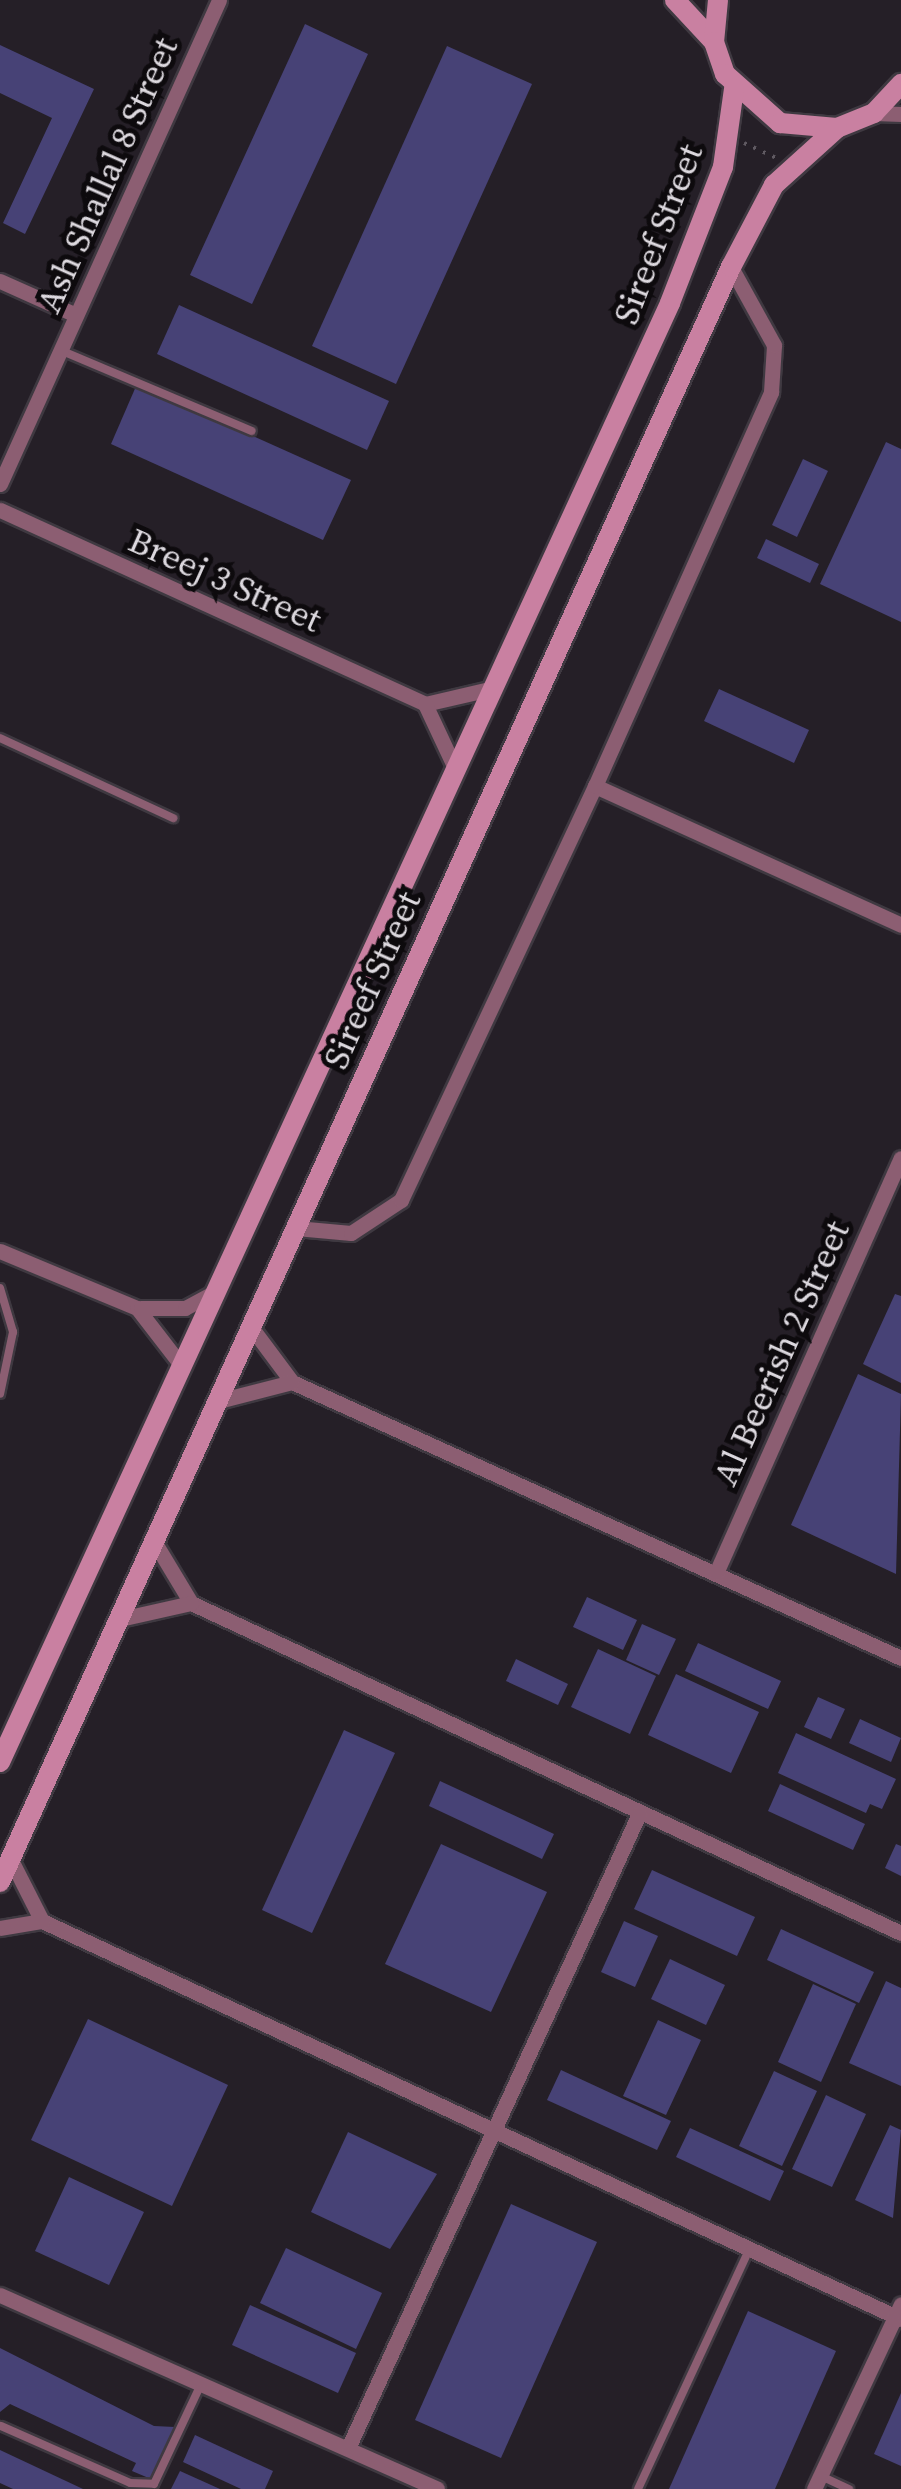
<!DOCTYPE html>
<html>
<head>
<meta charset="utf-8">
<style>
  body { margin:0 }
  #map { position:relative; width:901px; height:2489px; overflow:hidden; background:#251f27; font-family:"Source Serif 4",serif }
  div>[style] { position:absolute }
  .building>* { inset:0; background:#474276 }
  .path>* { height:4px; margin-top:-2px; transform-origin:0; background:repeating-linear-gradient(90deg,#605a62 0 2.5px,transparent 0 10.5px) }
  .roads { filter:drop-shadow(2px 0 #3f3941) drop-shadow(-2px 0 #3f3941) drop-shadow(0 2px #3f3941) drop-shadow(0 -2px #3f3941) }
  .lane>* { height:8px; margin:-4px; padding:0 4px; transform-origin:4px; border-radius:4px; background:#8c5e72 }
  .street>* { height:15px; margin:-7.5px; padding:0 7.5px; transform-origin:7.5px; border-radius:7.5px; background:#8c5e72 }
  .secondary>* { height:20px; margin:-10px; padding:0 10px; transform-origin:10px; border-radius:10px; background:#c980a1 }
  span { translate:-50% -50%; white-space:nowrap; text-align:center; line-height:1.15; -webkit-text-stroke:10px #0d0a0d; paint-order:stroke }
  .street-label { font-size:35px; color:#ddd9df }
</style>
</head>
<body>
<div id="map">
  <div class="building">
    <div style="clip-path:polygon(305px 24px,368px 54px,252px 304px,190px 275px)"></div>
    <div style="clip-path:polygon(0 45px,94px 89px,25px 234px,3px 223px,52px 118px,0 93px)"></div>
    <div style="clip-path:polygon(447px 46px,532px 84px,396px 384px,312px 346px)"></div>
    <div style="clip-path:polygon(179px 305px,389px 401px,367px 450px,157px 354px)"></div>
    <div style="clip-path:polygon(137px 384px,351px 480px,323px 540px,111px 444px)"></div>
    <div style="clip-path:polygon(886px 442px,901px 449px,901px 622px,820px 584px)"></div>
    <div style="clip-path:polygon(803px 459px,828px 471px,797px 537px,772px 525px)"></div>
    <div style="clip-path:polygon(766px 539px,819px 564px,810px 583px,757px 558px)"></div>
    <div style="clip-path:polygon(719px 689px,809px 730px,794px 763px,704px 721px)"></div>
    <div style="clip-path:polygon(895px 1294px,901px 1296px,901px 1383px,863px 1364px)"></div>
    <div style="clip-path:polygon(858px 1374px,901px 1394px,896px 1574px,791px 1525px)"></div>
    <div style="clip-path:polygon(587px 1597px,637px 1620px,623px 1650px,573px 1627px)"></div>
    <div style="clip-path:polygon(642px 1624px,676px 1639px,659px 1675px,626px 1660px)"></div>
    <div style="clip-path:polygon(698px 1643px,781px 1681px,768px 1709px,685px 1671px)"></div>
    <div style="clip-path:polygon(598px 1649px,656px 1676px,630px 1734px,571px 1707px)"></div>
    <div style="clip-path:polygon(516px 1659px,568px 1684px,558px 1705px,506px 1681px)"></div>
    <div style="clip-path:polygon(676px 1674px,759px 1712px,731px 1773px,648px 1735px)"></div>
    <div style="clip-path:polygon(818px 1697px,845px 1709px,831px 1739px,804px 1727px)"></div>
    <div style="clip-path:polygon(860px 1719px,901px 1738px,891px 1762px,849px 1743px)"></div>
    <div style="clip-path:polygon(344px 1730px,395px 1753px,312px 1933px,262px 1910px)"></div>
    <div style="clip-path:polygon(796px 1733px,896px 1779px,882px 1809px,870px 1804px,866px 1813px,778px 1773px)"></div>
    <div style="clip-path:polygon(440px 1781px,554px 1834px,542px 1859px,429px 1806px)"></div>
    <div style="clip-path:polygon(780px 1784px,865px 1824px,853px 1850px,768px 1811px)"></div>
    <div style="clip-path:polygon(441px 1844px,547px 1892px,491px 2012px,385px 1964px)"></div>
    <div style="clip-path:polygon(896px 1844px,901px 1846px,901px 1876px,885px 1868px)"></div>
    <div style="clip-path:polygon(652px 1870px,755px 1917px,737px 1956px,634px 1909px)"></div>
    <div style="clip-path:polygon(624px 1921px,658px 1936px,635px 1987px,601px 1972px)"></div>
    <div style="clip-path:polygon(781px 1929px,874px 1972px,859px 2003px,767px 1960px)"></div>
    <div style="clip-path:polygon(670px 1959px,725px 1985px,706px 2025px,651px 1999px)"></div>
    <div style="clip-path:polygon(886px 1981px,901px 1988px,901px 2086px,849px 2063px)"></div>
    <div style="clip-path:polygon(813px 1984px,856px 2004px,821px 2082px,778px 2062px)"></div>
    <div style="clip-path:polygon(88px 2019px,228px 2085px,172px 2206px,31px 2140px)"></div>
    <div style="clip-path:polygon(658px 2020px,701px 2040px,666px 2115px,623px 2096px)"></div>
    <div style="clip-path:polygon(561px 2070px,671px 2121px,657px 2150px,547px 2100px)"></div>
    <div style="clip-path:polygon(774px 2071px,817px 2091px,782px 2166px,739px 2146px)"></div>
    <div style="clip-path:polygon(826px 2095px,866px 2114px,832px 2187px,792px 2169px)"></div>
    <div style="clip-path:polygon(890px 2125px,901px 2130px,893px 2218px,855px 2200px)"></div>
    <div style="clip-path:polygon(690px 2128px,784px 2171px,770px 2201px,676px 2157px)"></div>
    <div style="clip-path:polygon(348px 2132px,437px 2174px,390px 2249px,311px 2212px)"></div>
    <div style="clip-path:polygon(69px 2177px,144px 2212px,109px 2285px,35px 2251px)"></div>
    <div style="clip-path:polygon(511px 2204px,597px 2242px,501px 2458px,415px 2420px)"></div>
    <div style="clip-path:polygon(286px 2248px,382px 2293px,356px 2349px,260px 2303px)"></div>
    <div style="clip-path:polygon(250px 2305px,356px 2353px,338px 2393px,232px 2345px)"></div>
    <div style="clip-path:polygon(748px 2311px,836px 2351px,775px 2489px,669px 2489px)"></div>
    <div style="clip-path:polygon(0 2348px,154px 2426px,175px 2427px,151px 2479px,132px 2471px,136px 2463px,10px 2404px,0 2412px)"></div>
    <div style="clip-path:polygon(901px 2393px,901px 2466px,874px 2454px)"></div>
    <div style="clip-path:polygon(195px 2435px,273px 2471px,265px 2489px,241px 2489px,183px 2462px)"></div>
    <div style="clip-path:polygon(0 2450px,83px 2489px,13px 2489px,0 2483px)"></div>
    <div style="clip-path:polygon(180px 2471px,220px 2489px,171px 2489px)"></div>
  </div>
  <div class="path">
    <div style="left:744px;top:143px;width:35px;rotate:25deg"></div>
  </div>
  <div class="roads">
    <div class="lane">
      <div style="left:60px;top:350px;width:208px;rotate:22.9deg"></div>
      <div style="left:0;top:738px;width:191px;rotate:24.8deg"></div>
      <div style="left:0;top:1288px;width:46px;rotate:73.5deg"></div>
      <div style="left:13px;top:1332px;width:63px;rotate:101.8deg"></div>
      <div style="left:1px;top:2426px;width:141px;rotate:23.8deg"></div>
      <div style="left:130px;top:2483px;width:24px;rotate:2deg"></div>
      <div style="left:154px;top:2484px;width:110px;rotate:-64.8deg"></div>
      <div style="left:821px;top:2476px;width:31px;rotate:25deg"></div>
      <div style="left:638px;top:2489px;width:264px;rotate:-65.1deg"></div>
    </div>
    <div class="street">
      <div style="left:874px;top:113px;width:27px;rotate:2deg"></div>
      <div style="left:0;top:281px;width:83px;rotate:24.1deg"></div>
      <div style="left:0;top:484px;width:531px;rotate:-65.65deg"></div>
      <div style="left:0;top:510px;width:467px;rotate:24.5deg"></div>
      <div style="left:425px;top:704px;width:67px;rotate:-13deg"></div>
      <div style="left:425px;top:704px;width:68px;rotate:64.9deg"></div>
      <div style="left:595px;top:786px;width:336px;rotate:24.4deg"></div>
      <div style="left:296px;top:1228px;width:55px;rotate:5.2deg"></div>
      <div style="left:351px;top:1233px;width:60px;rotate:-33.4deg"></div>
      <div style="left:401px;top:1200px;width:457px;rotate:-64.9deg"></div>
      <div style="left:595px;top:786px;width:432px;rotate:-65.9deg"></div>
      <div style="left:771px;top:392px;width:47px;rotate:-86.3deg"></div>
      <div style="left:774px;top:345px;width:89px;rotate:-118.9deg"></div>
      <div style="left:0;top:1251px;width:148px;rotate:22.6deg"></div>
      <div style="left:137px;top:1308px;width:72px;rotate:52.3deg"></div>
      <div style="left:141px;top:1308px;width:44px"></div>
      <div style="left:185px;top:1308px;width:32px;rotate:-28deg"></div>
      <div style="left:251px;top:1327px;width:69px;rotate:53.3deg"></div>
      <div style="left:292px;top:1382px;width:669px;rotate:24.38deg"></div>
      <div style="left:218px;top:1401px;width:76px;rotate:-14.4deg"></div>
      <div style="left:155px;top:1543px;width:70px;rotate:59deg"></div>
      <div style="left:191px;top:1603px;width:783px;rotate:24.93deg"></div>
      <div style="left:716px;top:1573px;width:454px;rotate:-66deg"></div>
      <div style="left:120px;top:1619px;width:73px;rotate:-12.7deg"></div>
      <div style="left:10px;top:1858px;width:71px;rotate:63.1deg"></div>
      <div style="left:42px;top:1921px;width:947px;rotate:24.86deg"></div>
      <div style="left:0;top:1928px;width:43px;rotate:-9.5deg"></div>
      <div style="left:0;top:2295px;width:478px;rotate:23.9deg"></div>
      <div style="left:348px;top:2448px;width:698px;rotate:-65.35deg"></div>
      <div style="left:814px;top:2489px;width:204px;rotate:-64.8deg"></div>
    </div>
    <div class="secondary">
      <div style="left:675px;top:0;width:57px;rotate:47.1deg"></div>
      <div style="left:718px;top:0;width:42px;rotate:95.4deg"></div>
      <div style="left:714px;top:42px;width:34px;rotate:71deg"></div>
      <div style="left:725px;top:74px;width:74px;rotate:41.7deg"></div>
      <div style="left:780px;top:123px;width:57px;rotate:5deg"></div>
      <div style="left:837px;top:128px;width:40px;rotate:-22deg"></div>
      <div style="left:874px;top:113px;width:40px;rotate:-47deg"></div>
      <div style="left:0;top:1762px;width:1605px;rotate:-65.33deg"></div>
      <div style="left:670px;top:303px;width:146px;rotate:-68.7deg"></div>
      <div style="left:723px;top:167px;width:79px;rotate:-82deg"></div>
      <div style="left:0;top:1882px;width:1773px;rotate:-65.65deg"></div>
      <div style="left:731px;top:267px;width:93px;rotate:-62.3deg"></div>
      <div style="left:774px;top:185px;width:85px;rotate:-42.1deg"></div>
    </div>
  </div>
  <div class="street-label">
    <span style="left:107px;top:175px;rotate:-66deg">Ash Shallal 8 Street</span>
    <span style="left:658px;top:234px;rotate:-69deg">Sireef Street</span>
    <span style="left:225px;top:580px;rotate:24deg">Breej 3 Street</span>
    <span style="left:372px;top:980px;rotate:-66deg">Sireef Street</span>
    <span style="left:781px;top:1353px;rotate:-66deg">Al Beerish 2 Street</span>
  </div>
</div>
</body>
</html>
